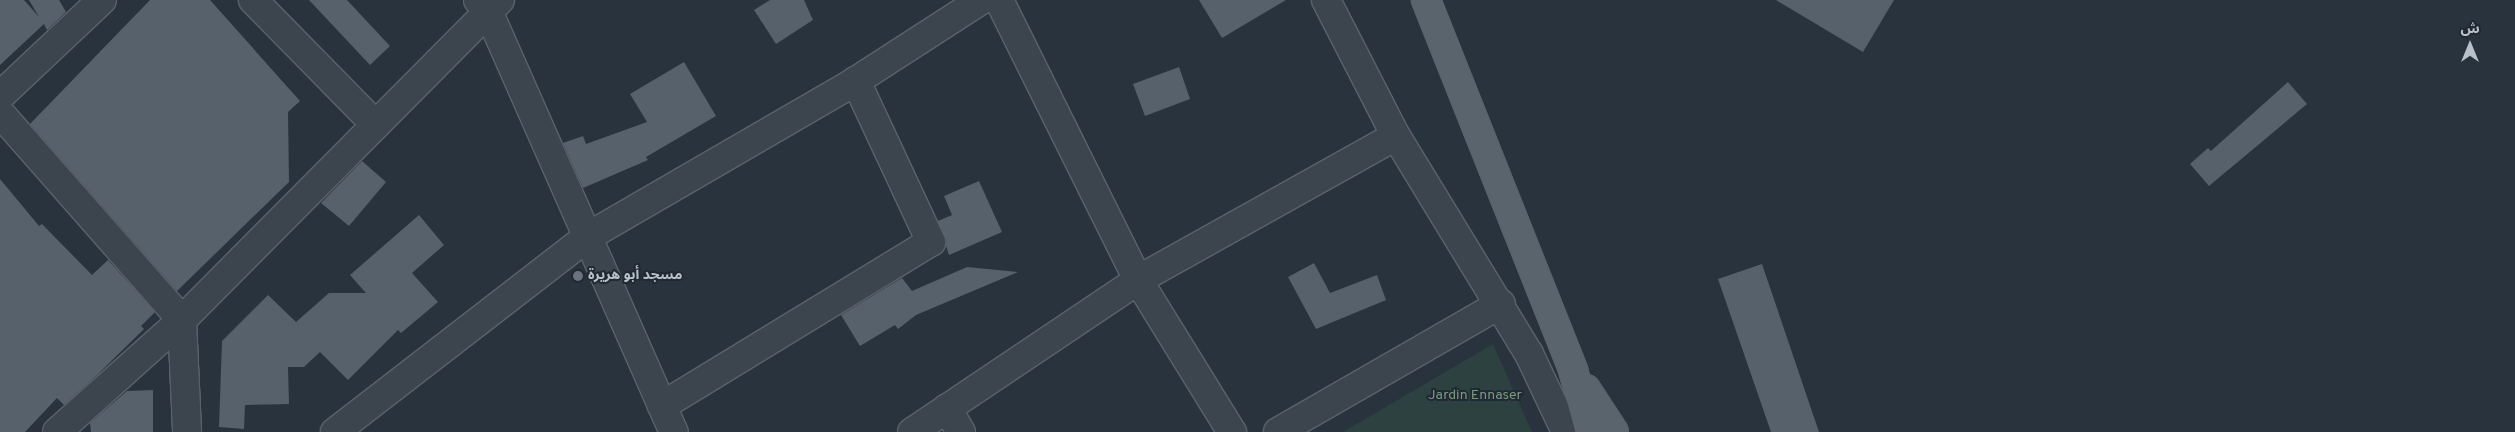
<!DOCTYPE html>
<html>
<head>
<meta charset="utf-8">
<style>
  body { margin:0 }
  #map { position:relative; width:2515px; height:432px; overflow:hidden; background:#28333d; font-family:Overpass,"Noto Sans Arabic",sans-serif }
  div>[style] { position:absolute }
  .green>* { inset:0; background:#2d4140 }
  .building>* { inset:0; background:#56616c }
  .roads { filter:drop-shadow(1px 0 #5a626b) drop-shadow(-1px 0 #5a626b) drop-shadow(0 1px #5a626b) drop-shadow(0 -1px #5a626b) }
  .minor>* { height:28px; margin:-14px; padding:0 14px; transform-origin:14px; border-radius:14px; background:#3c444d }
  .primary>* { height:28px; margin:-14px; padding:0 14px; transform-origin:14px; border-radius:14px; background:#5a646d }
  .dots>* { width:14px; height:14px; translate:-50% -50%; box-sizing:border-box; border:2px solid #212933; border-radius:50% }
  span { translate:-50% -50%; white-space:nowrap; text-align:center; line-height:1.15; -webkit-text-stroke:4px #212933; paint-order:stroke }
  .poi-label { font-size:14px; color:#b8c0c8; font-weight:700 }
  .left { translate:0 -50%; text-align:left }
  .park-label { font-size:14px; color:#7a9b7f }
  .north { position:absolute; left:2445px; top:20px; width:50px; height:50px; -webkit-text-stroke:4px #212933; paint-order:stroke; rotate:0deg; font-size:14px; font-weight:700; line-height:20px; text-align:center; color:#b8c0c8 }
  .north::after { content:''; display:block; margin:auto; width:18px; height:22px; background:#b8c0c8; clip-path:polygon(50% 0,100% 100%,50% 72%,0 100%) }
</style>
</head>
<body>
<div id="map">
  <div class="green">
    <div style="clip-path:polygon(1493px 344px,1532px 432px,1343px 432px)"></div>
  </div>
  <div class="building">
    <div style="clip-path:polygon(0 0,24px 0,39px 17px,29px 0,59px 0,66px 12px,47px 30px,44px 24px,0 65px)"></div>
    <div style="clip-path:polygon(150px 0,210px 0,300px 101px,288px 112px,289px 182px,177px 291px,30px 124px)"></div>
    <div style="clip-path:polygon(309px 0,347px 0,390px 46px,370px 65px)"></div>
    <div style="clip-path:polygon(770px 0,804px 0,813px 20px,776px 44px,754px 10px)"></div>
    <div style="clip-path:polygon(1199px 0,1286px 0,1222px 38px)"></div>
    <div style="clip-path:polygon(1776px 0,1894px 0,1863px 52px)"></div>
    <div style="clip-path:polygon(684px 62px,716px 116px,646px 157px,648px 160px,583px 188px,563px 143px,583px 136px,586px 144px,647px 122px,630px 94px)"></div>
    <div style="clip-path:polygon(1179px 67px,1190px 99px,1145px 116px,1133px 84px)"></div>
    <div style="clip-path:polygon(2288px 82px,2307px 104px,2209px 186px,2190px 164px,2208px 148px,2211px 151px)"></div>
    <div style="clip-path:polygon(362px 161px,386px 182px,349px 226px,321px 203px)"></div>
    <div style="clip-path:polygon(0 179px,39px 226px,42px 224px,92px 275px,108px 260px,155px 312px,141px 326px,144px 329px,94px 378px,64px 405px,57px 398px,25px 432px,0 432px)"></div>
    <div style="clip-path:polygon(979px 181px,1002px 232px,949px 255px,938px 221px,952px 215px,944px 196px)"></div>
    <div style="clip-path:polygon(419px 215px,444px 245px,412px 273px,438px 302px,401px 333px,398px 330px,348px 380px,320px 352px,304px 367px,288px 367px,289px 404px,245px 405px,244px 429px,219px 427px,222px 341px,268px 295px,296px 322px,329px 293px,366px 293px,350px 275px)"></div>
    <div style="clip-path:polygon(1314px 263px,1330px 293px,1377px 275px,1386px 300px,1316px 329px,1288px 277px)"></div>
    <div style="clip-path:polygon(1762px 264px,1819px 432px,1771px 432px,1718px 279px)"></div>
    <div style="clip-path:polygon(967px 267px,1018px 272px,916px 315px,898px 329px,895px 325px,860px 346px,841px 315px,902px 278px,912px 291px)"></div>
    <div style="clip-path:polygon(153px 390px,153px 432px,91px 432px,90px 423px,127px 391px)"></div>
  </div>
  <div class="roads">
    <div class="minor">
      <div style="left:253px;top:0;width:175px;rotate:45.5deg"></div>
      <div style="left:478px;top:0;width:15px;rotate:48deg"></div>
      <div style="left:488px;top:11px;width:460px;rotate:66.2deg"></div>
      <div style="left:999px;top:0;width:313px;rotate:63.6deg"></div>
      <div style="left:1138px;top:280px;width:179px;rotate:58.3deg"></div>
      <div style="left:1326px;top:0;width:153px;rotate:62.8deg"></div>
      <div style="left:1396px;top:136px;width:255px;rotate:58.6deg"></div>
      <div style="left:1529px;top:354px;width:86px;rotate:64.6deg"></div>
      <div style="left:0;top:96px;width:140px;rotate:-43.3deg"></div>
      <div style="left:0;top:113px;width:276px;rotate:48.7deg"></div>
      <div style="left:182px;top:320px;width:112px;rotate:87.4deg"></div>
      <div style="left:662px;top:406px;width:315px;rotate:-31.4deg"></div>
      <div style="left:931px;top:242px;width:178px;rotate:-115deg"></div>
      <div style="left:947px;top:408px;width:28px;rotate:60deg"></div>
      <div style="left:57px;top:432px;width:168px;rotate:-41.9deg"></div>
      <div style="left:182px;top:320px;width:451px;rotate:-45.2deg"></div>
      <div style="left:335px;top:432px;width:319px;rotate:-37.7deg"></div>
      <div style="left:587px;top:237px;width:311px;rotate:-30.1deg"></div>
      <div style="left:856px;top:81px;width:149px;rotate:-32.9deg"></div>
      <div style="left:912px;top:432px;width:272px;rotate:-33.9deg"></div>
      <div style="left:1138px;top:280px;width:295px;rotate:-29.2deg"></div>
      <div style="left:1278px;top:432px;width:257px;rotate:-29.9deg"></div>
    </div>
    <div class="primary">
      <div style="left:1426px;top:0;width:398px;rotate:68.3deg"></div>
      <div style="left:1573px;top:370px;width:64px;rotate:74.7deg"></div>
      <div style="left:1586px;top:389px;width:51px;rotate:56.9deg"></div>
    </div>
  </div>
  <div class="dots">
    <div style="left:578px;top:276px;background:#6b7280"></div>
  </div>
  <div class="poi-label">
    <span class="left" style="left:588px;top:276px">مسجد أبو هريرة</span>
  </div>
  <div class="park-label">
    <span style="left:1475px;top:396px">Jardin Ennaser</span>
  </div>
  <div class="north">ش</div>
</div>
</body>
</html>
